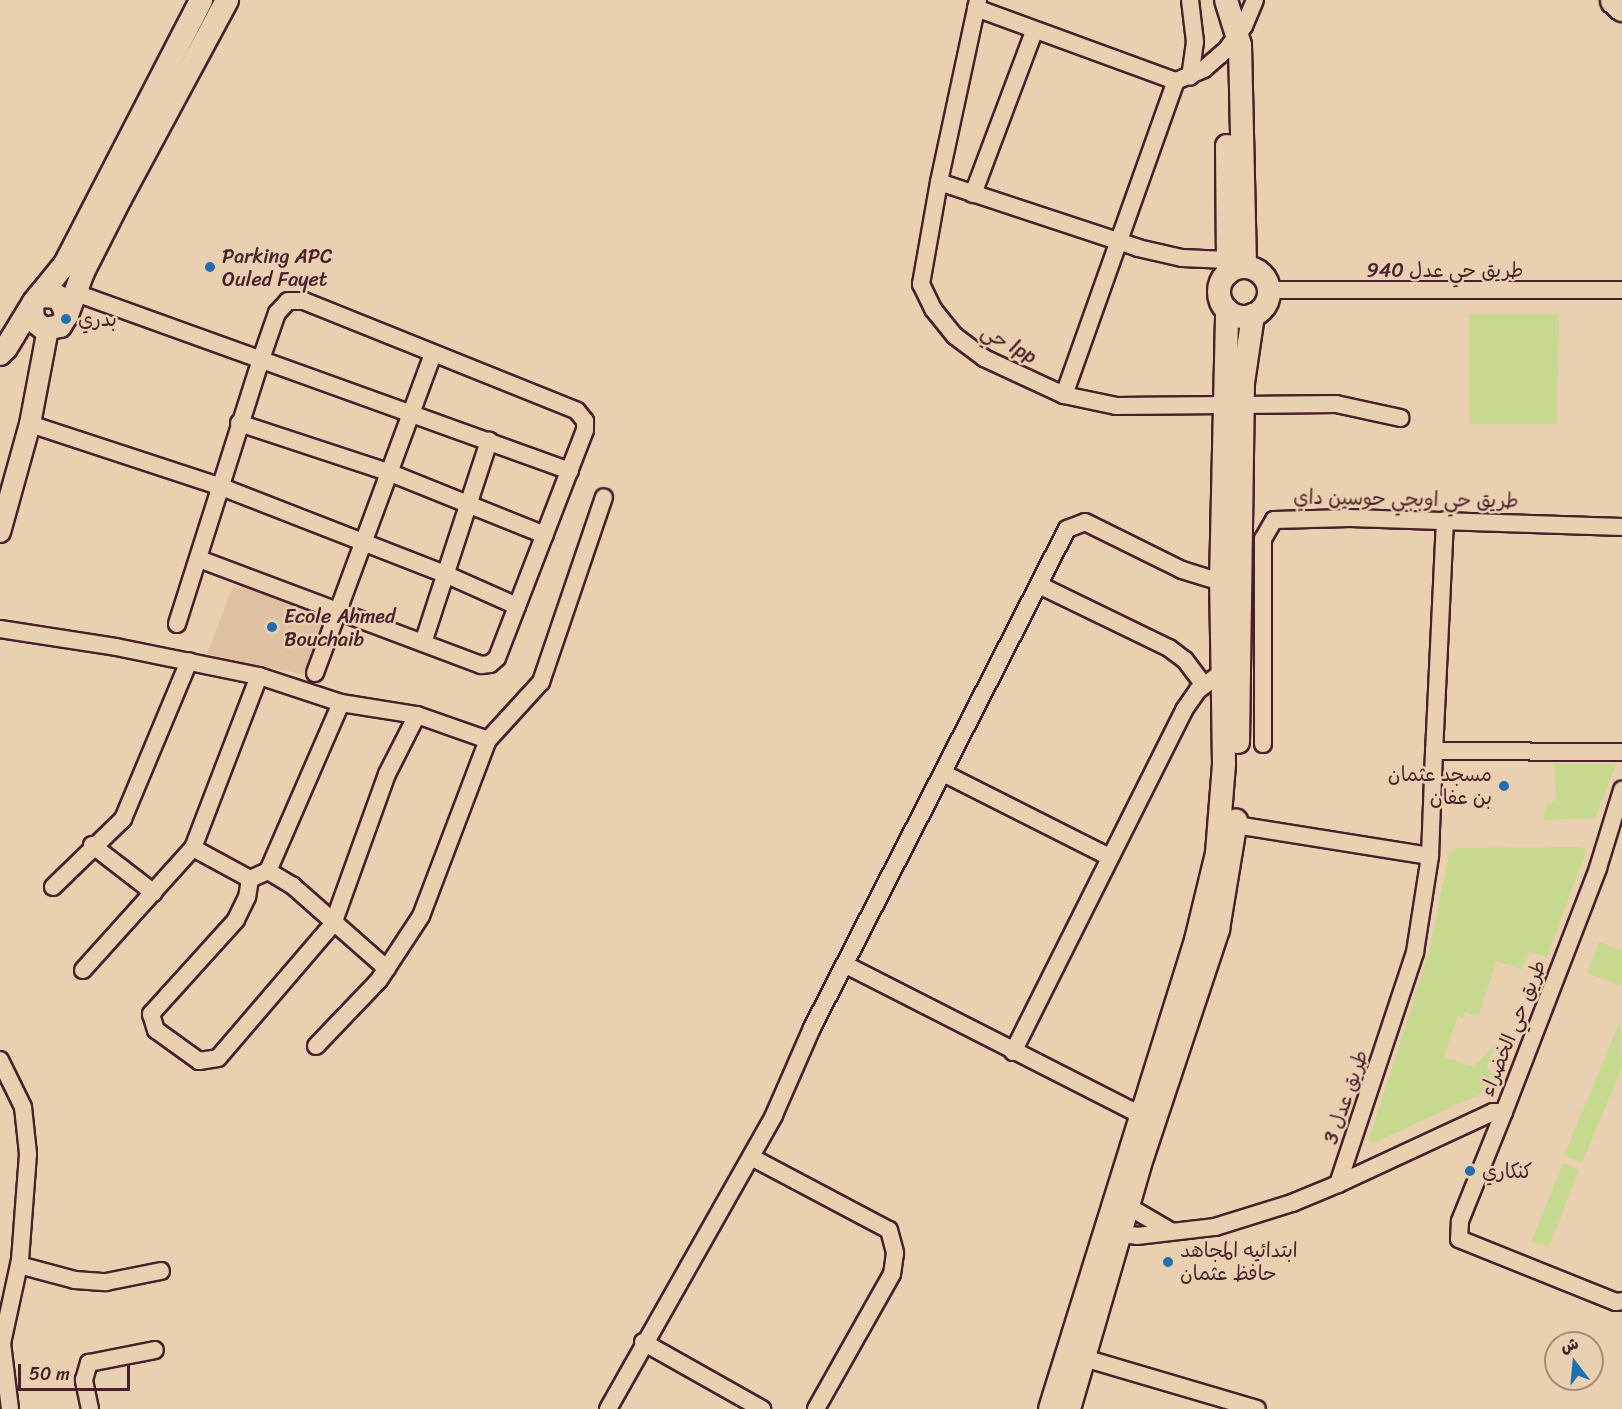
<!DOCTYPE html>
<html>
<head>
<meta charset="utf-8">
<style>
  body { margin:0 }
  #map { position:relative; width:1622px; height:1409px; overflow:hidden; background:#e8d0b0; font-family:Sriracha,"Playpen Sans Arabic",sans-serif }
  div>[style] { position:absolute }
  .built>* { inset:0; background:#ddc1a1 }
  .green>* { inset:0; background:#c6d98e }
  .roads { filter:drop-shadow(2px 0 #4a1f2b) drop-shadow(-2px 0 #4a1f2b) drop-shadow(0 2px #4a1f2b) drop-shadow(0 -2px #4a1f2b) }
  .minor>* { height:16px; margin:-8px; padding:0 8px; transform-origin:8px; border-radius:8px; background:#e8d0b0 }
  .tertiary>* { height:20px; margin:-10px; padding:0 10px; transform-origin:10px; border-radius:10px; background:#e8d0b0 }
  .secondary>* { height:22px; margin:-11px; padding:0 11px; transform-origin:11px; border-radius:11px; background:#e8d0b0 }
  .secondary>.ring { margin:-11px; padding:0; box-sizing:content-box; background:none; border:22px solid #e8d0b0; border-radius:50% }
  .trunk>* { height:27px; margin:-13.5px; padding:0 13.5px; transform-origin:13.5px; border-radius:13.5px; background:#e8d0b0 }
  .dots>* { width:16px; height:16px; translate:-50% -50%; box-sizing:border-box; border:3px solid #e8d0b0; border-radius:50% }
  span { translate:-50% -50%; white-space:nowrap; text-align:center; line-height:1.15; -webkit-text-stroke:5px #e8d0b0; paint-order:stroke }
  .poi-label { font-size:20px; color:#4a1f2b }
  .left { translate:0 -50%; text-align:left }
  .right { translate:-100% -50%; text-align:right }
  .street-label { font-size:20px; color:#4a1f2b }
  .north { position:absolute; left:1544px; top:1331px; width:60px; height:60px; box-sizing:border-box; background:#e8d0b0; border:2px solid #a9897b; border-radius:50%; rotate:344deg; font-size:16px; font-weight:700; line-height:24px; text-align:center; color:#4a1f2b }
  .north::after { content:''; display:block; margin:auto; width:21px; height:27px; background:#1f6fb2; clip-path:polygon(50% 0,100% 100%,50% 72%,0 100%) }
  .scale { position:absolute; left:18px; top:1364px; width:112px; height:27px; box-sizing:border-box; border:3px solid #4a1f2b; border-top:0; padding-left:8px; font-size:18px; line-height:21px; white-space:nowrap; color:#4a1f2b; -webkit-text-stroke:4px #e8d0b0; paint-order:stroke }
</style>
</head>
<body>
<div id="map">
  <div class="built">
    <div style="clip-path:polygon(244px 576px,329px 605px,324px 617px,329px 620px,310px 676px,207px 654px,233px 587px,239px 589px)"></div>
  </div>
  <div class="green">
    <div style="clip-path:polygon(1469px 314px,1559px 314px,1557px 424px,1470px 424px)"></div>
    <div style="clip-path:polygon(1554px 763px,1616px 764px,1595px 818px,1544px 820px,1546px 806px,1556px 800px)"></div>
    <div style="clip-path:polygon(1458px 848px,1581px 847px,1586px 851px,1547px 957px,1529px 952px,1522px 969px,1496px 961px,1478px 1017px,1465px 1012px,1463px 1018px,1458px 1016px,1444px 1057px,1474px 1067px,1495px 1043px,1487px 1069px,1494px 1074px,1480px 1094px,1371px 1144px,1369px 1139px,1429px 952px,1448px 859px,1450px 852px)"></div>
    <div style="clip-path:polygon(1599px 942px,1622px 950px,1622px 986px,1587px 973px)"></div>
    <div style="clip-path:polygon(1620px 1022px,1622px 1067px,1582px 1163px,1564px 1155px)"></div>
    <div style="clip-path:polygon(1563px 1163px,1579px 1170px,1549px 1247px,1532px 1241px)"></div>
  </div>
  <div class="roads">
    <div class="minor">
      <div style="left:978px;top:0;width:186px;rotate:102.1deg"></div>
      <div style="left:939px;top:182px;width:104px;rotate:100deg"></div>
      <div style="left:921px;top:284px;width:28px;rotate:64deg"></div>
      <div style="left:933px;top:309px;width:35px;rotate:51deg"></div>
      <div style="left:955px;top:336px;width:36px;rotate:37deg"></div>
      <div style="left:984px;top:358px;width:88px;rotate:24.8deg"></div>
      <div style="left:1064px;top:395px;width:53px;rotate:11.9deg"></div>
      <div style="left:1116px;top:406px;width:110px;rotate:-0.5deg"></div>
      <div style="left:1190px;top:0;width:42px;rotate:83.2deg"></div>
      <div style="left:1195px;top:42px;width:35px;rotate:98deg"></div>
      <div style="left:976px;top:8px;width:213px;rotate:20.1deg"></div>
      <div style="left:1176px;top:81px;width:30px;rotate:-23deg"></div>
      <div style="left:1204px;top:69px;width:29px;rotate:-41deg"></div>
      <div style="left:1226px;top:50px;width:30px;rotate:-53deg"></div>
      <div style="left:1244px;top:26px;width:28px;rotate:-67deg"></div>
      <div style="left:939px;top:182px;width:210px;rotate:18.3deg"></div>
      <div style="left:1138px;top:248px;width:45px;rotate:12.8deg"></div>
      <div style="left:1182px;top:258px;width:45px;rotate:2.5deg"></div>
      <div style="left:973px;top:194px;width:173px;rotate:-69.4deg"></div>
      <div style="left:1268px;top:290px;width:354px"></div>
      <div style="left:76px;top:293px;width:525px;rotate:19.82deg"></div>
      <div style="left:1064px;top:395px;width:333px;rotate:-70.4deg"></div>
      <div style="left:1243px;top:405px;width:93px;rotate:-0.6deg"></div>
      <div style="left:1336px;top:404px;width:66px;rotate:12.2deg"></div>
      <div style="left:239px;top:423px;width:157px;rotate:18.2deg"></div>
      <div style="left:388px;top:472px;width:169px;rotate:21.9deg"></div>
      <div style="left:30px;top:424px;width:199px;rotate:18.2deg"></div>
      <div style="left:219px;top:486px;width:243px;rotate:21.3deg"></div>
      <div style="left:445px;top:574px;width:79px;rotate:24deg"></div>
      <div style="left:1445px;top:520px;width:231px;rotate:92.7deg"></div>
      <div style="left:1434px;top:751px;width:188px;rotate:0.3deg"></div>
      <div style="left:1039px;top:585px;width:144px;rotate:25.9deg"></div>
      <div style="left:1169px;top:648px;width:20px;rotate:37deg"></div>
      <div style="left:1185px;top:660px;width:30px;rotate:53deg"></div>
      <div style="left:177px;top:624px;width:278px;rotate:-72.4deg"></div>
      <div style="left:261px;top:359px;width:49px;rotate:-70.8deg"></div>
      <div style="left:277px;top:313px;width:16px;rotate:-47deg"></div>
      <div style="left:288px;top:301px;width:16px"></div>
      <div style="left:304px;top:301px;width:294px;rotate:21.9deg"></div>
      <div style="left:577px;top:411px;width:13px;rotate:51deg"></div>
      <div style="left:585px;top:421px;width:9px;rotate:90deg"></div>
      <div style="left:585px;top:430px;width:244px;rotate:111.1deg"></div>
      <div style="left:497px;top:658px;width:9px;rotate:139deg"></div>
      <div style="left:490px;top:664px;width:9px;rotate:174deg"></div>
      <div style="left:481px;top:665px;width:301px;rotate:-159.4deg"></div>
      <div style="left:0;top:629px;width:117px;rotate:8.8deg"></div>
      <div style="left:116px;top:647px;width:146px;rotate:11.5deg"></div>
      <div style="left:259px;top:676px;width:86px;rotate:18.2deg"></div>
      <div style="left:341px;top:703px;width:77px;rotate:9deg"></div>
      <div style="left:417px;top:715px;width:75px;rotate:19.4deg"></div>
      <div style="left:488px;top:740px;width:79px;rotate:-47.6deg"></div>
      <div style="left:541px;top:682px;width:195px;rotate:-71.2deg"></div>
      <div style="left:423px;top:643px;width:213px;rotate:-71.9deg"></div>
      <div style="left:315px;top:673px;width:340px;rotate:-69.7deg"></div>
      <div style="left:1263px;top:744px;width:205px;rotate:-90deg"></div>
      <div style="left:1263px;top:539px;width:22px;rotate:-60deg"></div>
      <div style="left:1274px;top:520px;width:76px;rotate:-1.5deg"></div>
      <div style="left:1350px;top:518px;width:272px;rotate:1.9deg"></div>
      <div style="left:943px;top:773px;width:186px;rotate:26.8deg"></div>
      <div style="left:1236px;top:825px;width:196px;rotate:9.1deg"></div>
      <div style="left:1430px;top:856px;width:105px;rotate:-87.8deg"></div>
      <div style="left:92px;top:845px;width:78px;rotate:37.7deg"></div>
      <div style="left:193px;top:848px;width:65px;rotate:28.5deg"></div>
      <div style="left:250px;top:879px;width:20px;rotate:-24deg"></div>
      <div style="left:268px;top:871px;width:29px;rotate:31deg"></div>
      <div style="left:293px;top:886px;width:125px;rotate:41.4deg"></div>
      <div style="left:268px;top:871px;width:183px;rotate:-66.5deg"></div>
      <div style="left:250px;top:879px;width:18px;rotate:99deg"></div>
      <div style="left:247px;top:897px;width:25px;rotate:116deg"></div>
      <div style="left:236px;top:920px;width:127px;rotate:132.1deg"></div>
      <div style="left:151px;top:1014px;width:17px;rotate:73deg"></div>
      <div style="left:156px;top:1030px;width:53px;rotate:35.8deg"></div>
      <div style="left:199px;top:1061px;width:19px;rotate:-9deg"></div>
      <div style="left:218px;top:1058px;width:177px;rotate:-49.4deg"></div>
      <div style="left:333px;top:924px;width:159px;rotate:-70.2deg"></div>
      <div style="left:387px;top:774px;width:66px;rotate:-63deg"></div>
      <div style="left:53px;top:887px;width:98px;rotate:-44.2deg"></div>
      <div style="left:123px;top:819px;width:171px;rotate:-67.3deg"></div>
      <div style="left:846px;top:965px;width:329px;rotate:27deg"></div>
      <div style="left:83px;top:970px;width:164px;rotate:-48deg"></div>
      <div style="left:193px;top:848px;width:184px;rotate:-69deg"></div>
      <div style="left:316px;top:1046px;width:91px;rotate:-46.3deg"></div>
      <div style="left:379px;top:980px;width:77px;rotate:-56.7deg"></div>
      <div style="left:421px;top:916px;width:188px;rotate:-69.2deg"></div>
      <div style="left:1013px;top:1052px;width:382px;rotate:-63.4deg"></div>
      <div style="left:1184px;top:710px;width:24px;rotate:-55deg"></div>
      <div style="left:1198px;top:690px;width:29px;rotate:-36deg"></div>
      <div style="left:0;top:1060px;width:52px;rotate:63.9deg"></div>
      <div style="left:23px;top:1107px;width:47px;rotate:83.9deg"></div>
      <div style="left:28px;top:1154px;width:106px;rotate:94.3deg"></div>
      <div style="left:20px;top:1260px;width:85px;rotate:102.2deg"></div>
      <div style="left:2px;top:1343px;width:66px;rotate:83.1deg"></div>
      <div style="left:1504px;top:1112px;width:118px;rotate:112deg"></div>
      <div style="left:1460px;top:1221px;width:18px;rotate:93deg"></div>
      <div style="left:1459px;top:1239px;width:169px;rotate:21.9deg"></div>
      <div style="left:1616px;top:1302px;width:6px;rotate:-9deg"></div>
      <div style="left:751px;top:1157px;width:156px;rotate:27.9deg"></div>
      <div style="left:889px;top:1230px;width:24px;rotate:75deg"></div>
      <div style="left:895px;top:1253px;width:21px;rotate:98deg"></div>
      <div style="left:892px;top:1274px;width:155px;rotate:119.4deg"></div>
      <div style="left:1338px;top:1184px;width:171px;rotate:-24.9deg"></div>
      <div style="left:1493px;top:1112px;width:11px"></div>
      <div style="left:1504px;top:1112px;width:261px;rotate:-68.9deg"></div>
      <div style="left:1598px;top:868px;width:82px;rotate:-72.9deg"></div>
      <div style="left:1119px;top:1201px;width:61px;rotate:30.3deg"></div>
      <div style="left:1110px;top:1233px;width:27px;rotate:6deg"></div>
      <div style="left:1137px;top:1236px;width:79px;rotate:-6.6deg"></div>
      <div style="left:1215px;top:1227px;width:81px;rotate:-17.3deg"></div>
      <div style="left:1292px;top:1203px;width:50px;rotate:-22.4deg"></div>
      <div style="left:1338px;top:1184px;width:244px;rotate:-71.6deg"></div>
      <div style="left:1415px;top:952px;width:97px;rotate:-81.1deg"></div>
      <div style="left:19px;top:1265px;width:58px;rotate:15deg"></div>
      <div style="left:75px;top:1280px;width:31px;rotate:4deg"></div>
      <div style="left:106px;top:1282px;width:56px;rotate:-11.3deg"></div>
      <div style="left:643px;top:1342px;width:137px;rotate:29.4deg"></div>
      <div style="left:1084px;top:1358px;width:180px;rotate:16.4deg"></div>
      <div style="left:90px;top:1409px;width:30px;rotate:-102deg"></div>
      <div style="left:84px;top:1380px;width:18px;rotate:-74deg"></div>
      <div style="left:89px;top:1363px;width:67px;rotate:-11.1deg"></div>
      <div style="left:608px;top:1409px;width:338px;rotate:-60.5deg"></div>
      <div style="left:774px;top:1115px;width:95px;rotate:-66.4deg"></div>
      <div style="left:812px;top:1028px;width:560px;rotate:-62.93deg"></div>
      <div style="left:1067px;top:529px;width:19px;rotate:-21deg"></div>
      <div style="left:1085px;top:522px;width:108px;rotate:26.3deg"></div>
      <div style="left:1182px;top:570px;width:41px;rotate:17.1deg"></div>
    </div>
    <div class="tertiary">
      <div style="left:0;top:532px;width:112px;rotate:-74.5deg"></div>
      <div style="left:30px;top:424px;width:97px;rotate:-79.3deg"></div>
    </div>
    <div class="secondary">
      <div style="left:1226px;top:0;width:47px;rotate:72.7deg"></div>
      <div style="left:1240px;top:45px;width:222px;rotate:88.7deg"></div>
      <div style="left:1227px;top:146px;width:127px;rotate:89.5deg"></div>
      <div class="ring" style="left:1219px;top:267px;width:28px;height:28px"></div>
      <div style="left:39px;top:296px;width:41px;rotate:-50.9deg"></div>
      <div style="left:65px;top:264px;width:297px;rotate:-62.7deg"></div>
      <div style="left:67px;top:315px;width:46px;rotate:-69.6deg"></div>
      <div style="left:83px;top:272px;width:82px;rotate:-63.1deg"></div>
      <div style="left:120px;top:199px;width:226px;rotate:-61.7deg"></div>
      <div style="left:0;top:354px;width:8px;rotate:-45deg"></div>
      <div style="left:6px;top:348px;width:54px;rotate:-58.7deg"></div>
      <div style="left:34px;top:302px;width:8px;rotate:-50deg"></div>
      <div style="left:39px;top:296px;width:20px;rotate:3deg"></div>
      <div style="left:59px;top:297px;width:20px;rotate:66deg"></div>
      <div style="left:67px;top:315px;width:13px;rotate:122deg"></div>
      <div style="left:60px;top:326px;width:16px;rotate:169deg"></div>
      <div style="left:44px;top:329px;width:14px;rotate:-141deg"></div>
      <div style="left:33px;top:320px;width:13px;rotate:-94deg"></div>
      <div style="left:1238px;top:742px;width:359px;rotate:-89.2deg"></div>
      <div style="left:1243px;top:383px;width:69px;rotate:-81.6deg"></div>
      <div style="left:1050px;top:1409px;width:491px;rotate:-72.7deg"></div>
      <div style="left:1196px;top:940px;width:89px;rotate:-76.4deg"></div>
      <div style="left:1217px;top:853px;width:89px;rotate:-85.5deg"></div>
      <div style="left:1224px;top:764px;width:182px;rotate:-90.9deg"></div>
      <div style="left:1221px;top:582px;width:272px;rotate:-88.7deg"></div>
      <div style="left:1069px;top:1409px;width:265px;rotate:-73.8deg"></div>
      <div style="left:1143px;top:1155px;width:238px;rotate:-71.6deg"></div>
      <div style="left:1218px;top:929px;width:110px;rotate:-80.6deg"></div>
    </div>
    <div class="trunk">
      <div style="left:1614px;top:0;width:11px;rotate:41deg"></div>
    </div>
  </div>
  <div class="dots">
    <div style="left:210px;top:267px;background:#1f6fb2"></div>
    <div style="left:66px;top:319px;background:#1f6fb2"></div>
    <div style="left:272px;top:627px;background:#1f6fb2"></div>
    <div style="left:1504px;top:786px;background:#1f6fb2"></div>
    <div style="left:1470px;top:1171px;background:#1f6fb2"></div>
    <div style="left:1168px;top:1262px;background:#1f6fb2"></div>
  </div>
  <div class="poi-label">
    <span class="left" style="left:222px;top:268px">Parking APC<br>Ouled Fayet</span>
    <span class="left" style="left:78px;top:319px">بدري</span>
    <span class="left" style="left:284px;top:628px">Ecole Ahmed<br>Bouchaib</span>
    <span class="right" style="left:1492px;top:786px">مسجد عثمان<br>بن عفان</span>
    <span class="left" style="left:1482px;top:1171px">كنكاري</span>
    <span class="left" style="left:1180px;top:1262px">ابتدائيه المجاهد<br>حافظ عثمان</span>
  </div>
  <div class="street-label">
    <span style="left:1445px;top:270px">طريق حي عدل 940</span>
    <span style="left:1009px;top:344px;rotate:29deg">حي lpp</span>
    <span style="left:1406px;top:499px;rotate:1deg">طريق حي اوبجي حوسين داي</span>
    <span style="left:1513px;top:1028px;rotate:-68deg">طريق حي الخضراء</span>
    <span style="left:1346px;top:1097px;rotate:-71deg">طريق عدل 3</span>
  </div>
  <div class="north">ش</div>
  <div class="scale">50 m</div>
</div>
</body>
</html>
